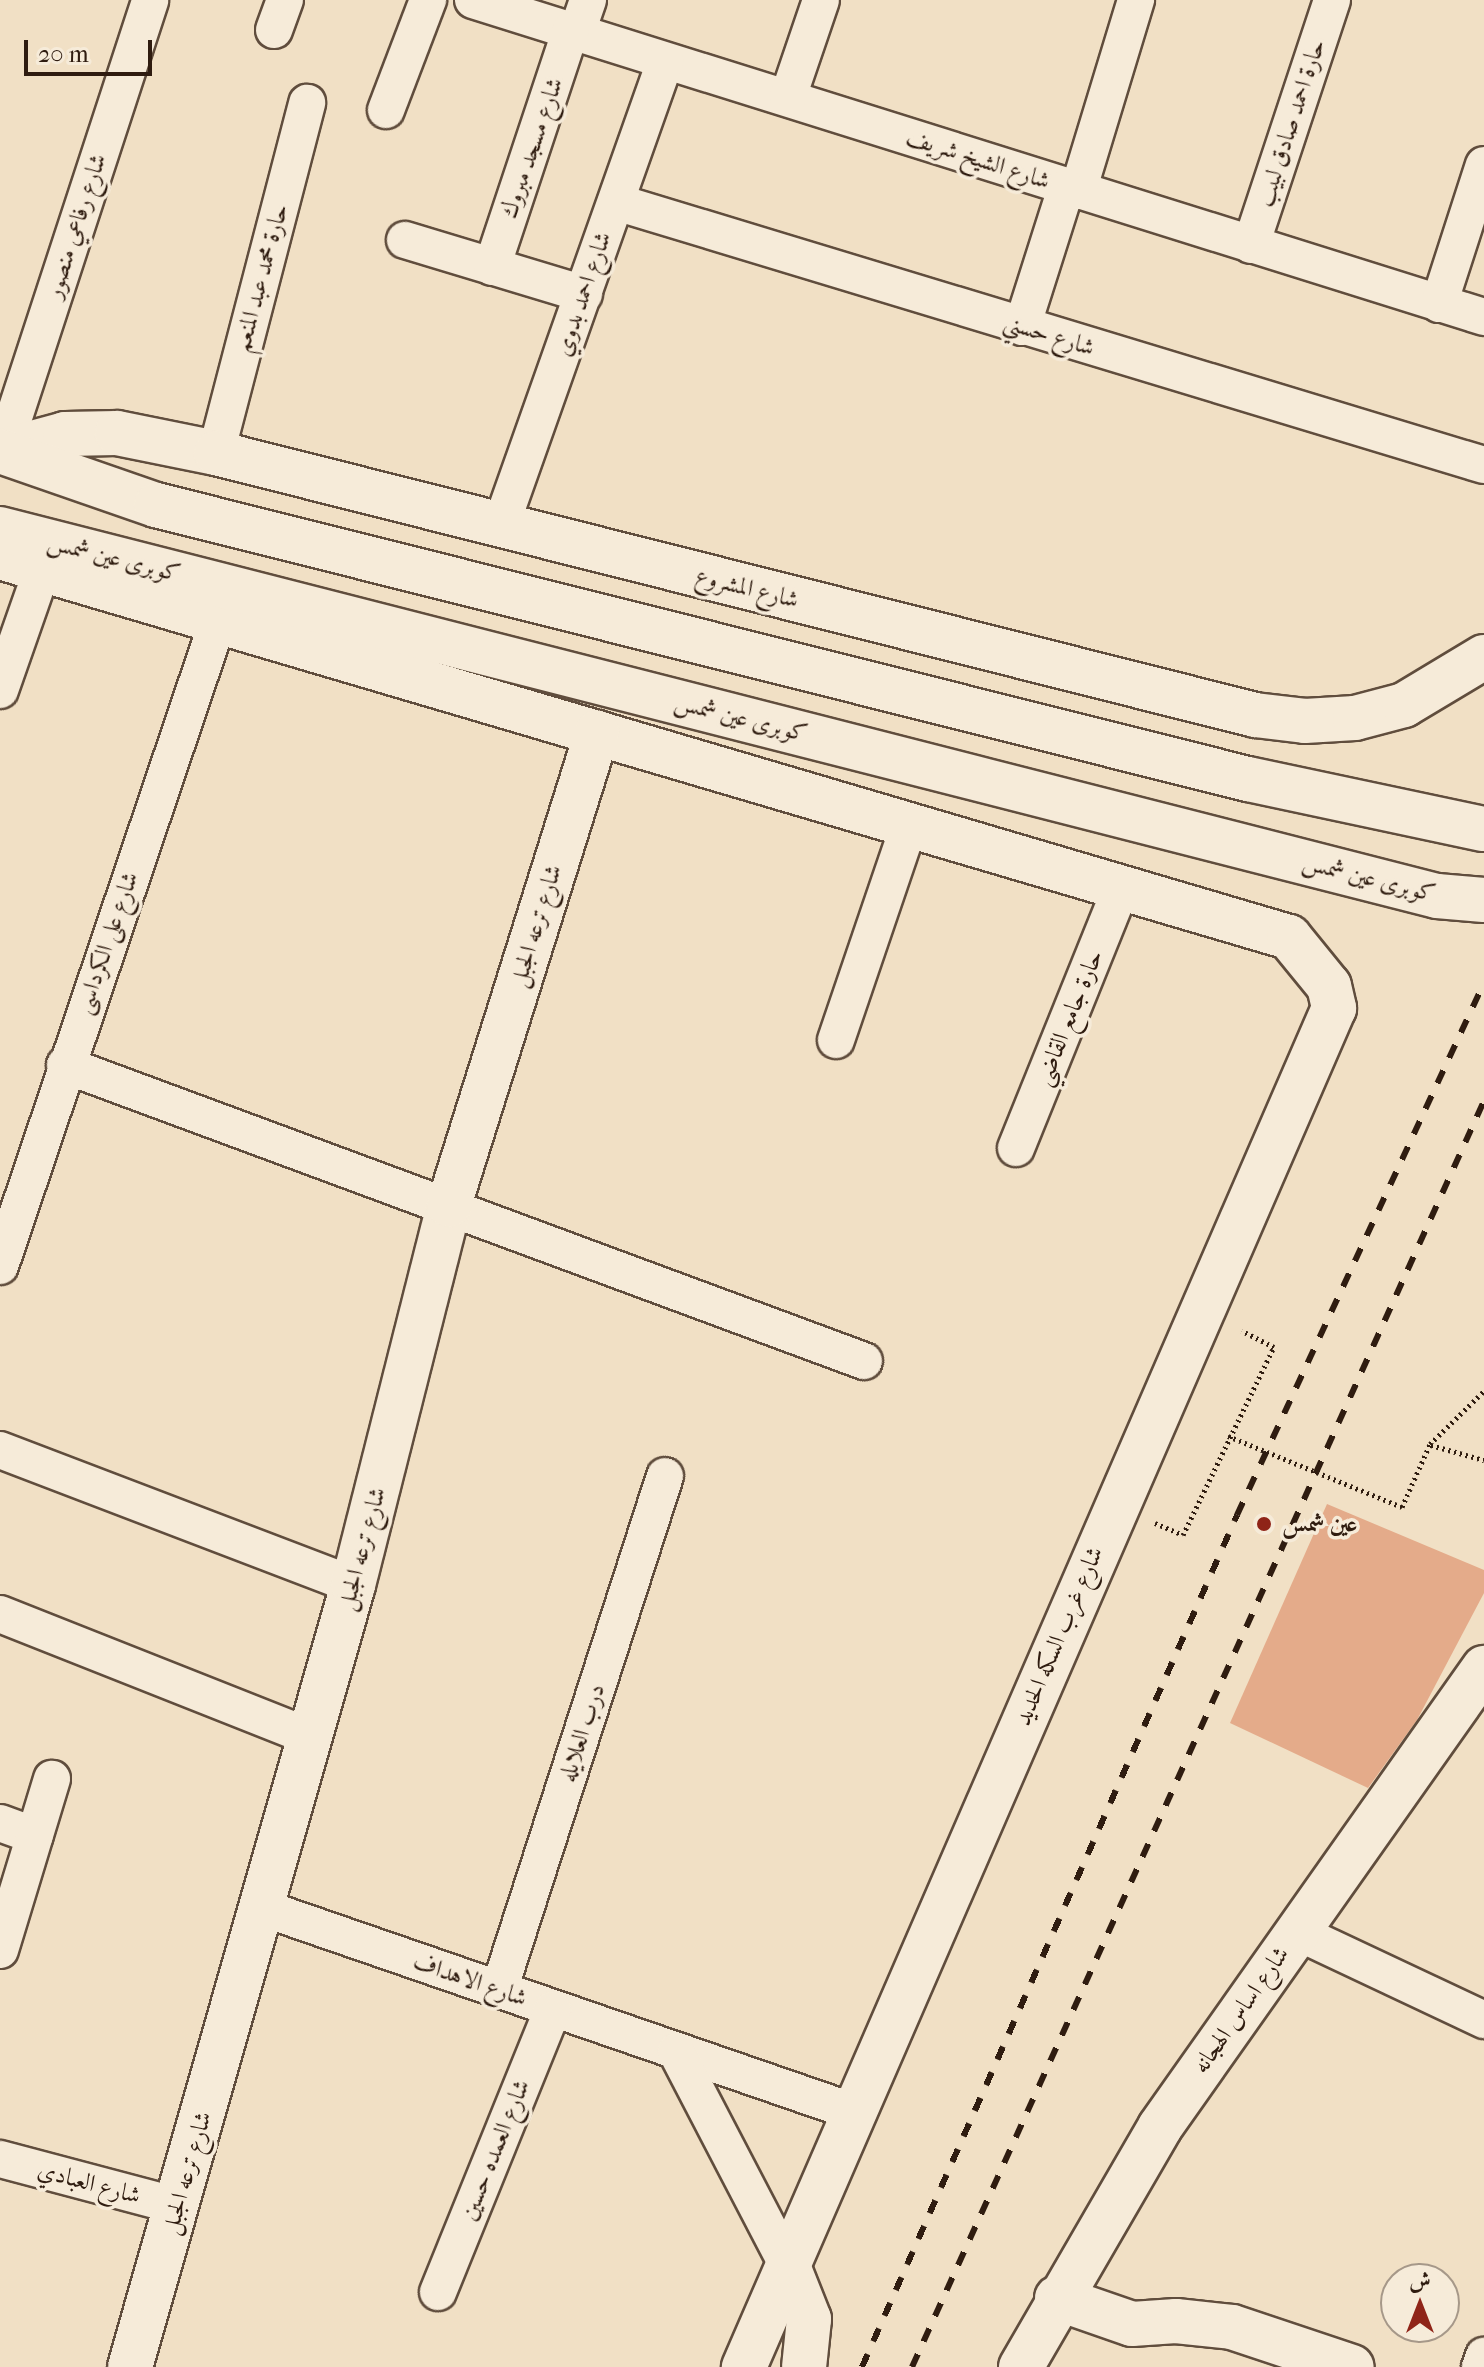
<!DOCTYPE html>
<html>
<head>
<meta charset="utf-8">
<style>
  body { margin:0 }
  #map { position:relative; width:1484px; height:2367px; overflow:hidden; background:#f1e0c5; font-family:"IM FELL French Canon",Amiri,serif }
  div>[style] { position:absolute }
  .building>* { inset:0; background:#e4ab8a }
  .path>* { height:5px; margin-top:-2.5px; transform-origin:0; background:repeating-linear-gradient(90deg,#2f1c10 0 2px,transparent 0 6px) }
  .roads { filter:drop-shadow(2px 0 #604d3d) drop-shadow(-2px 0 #604d3d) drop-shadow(0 2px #604d3d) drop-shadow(0 -2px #604d3d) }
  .minor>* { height:36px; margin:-18px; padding:0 18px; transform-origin:18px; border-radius:18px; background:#f6ebd9 }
  .tertiary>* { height:44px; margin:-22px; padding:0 22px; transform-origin:22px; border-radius:22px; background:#f6ebd9 }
  .secondary>* { height:44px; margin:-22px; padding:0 22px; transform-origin:22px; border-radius:22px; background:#f6ebd9 }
  .rail>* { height:6px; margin-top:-3px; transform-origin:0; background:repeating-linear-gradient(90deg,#2f1c10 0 14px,transparent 0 28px) }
  .path-bridge>* { height:5px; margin-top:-2.5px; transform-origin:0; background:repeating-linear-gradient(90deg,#2f1c10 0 2px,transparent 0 6px) }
  .dots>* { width:22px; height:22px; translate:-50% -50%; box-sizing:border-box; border:4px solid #f6ebd9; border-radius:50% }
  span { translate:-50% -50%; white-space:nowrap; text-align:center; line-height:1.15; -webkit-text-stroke:7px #f6ebd9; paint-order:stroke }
  .street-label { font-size:24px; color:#2f1c10 }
  .poi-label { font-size:24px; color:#2f1c10; font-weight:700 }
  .left { translate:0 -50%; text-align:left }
  .north { position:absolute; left:1380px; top:2263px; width:80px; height:80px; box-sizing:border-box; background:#f6ebd9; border:2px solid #a69889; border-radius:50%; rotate:0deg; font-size:22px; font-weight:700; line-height:32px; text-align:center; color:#2f1c10 }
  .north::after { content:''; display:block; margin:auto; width:28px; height:36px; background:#8f2418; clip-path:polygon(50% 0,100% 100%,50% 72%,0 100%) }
  .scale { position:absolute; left:24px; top:40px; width:128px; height:36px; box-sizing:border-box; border:4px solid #2f1c10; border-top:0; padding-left:10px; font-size:24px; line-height:28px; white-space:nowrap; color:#2f1c10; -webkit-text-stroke:6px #f6ebd9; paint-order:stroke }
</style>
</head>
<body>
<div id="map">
  <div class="building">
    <div style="clip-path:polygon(1327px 1504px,1484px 1570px,1484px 1593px,1417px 1720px,1368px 1788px,1230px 1723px)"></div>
  </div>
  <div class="path">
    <div style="left:1431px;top:1445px;width:55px;rotate:15.8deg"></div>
    <div style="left:1402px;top:1507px;width:69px;rotate:-66deg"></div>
    <div style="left:1430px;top:1444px;width:76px;rotate:-44.5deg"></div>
    <div style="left:1155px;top:1523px;width:30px;rotate:23deg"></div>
    <div style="left:1183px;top:1535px;width:209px;rotate:-64.2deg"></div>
    <div style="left:1274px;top:1347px;width:36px;rotate:-153deg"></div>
  </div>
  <div class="roads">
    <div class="minor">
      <div style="left:473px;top:0;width:1060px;rotate:17.41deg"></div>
      <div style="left:274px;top:30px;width:32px;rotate:-70deg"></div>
      <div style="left:577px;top:32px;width:34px;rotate:-71deg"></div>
      <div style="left:788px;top:97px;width:102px;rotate:-71.2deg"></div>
      <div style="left:386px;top:110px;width:118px;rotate:-69.1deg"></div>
      <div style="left:1078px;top:191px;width:200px;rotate:-73.1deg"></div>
      <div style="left:616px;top:202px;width:907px;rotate:16.86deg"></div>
      <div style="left:405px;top:240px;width:187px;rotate:16.8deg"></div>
      <div style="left:1251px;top:245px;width:258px;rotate:-71.7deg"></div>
      <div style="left:492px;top:267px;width:250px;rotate:-71.6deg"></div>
      <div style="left:1439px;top:304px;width:146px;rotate:-72.1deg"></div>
      <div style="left:1022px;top:327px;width:146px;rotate:-72.4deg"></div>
      <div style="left:3px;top:451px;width:474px;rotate:-71.9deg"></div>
      <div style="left:216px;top:453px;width:362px;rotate:-75.4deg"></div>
      <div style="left:501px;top:525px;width:492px;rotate:-70.5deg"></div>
      <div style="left:0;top:690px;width:127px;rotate:-70.7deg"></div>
      <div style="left:836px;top:1040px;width:227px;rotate:-71.2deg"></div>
      <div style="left:65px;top:1065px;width:852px;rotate:20.33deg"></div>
      <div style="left:1016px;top:1148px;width:280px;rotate:-68deg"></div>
      <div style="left:0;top:1266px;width:681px;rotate:-71.33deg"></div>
      <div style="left:0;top:1450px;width:378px;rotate:20.9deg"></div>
      <div style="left:0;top:1614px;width:334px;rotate:21.6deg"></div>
      <div style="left:0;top:1823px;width:37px;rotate:20deg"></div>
      <div style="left:263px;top:1908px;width:628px;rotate:19.04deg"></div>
      <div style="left:1295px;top:1931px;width:209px;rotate:25.2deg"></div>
      <div style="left:0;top:1950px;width:179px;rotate:-73.1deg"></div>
      <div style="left:499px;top:1990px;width:540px;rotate:-72.1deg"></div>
      <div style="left:676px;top:2051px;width:242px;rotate:62.5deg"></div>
      <div style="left:0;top:2159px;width:184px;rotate:14.8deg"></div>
      <div style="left:438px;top:2292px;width:305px;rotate:-67.9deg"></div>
      <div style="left:1480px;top:2367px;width:12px;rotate:-70deg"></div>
    </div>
    <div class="tertiary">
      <div style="left:3px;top:451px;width:64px;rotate:-15.3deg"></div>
      <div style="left:65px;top:434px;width:52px;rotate:-1.1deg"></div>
      <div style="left:117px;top:433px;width:101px;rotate:11.4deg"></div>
      <div style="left:216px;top:453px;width:1072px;rotate:14.15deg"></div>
      <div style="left:1255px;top:715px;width:50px;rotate:6.8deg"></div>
      <div style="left:1305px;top:721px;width:50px;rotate:-3.4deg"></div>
      <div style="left:1355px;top:718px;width:51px;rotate:-14.9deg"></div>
      <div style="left:1404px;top:705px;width:93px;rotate:-31deg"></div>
      <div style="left:0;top:557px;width:1344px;rotate:16.43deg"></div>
      <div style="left:1289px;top:937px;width:63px;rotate:50.8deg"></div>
      <div style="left:1329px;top:986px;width:23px;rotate:77deg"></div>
      <div style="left:1334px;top:1008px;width:1482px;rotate:113.47deg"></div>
      <div style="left:788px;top:2266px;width:57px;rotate:68.4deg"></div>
      <div style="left:809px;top:2319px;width:48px;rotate:95.9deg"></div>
      <div style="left:1057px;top:2298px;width:79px;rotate:19.1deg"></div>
      <div style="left:1132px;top:2324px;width:44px;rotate:-3.9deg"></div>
      <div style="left:1176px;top:2321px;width:56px;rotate:6.1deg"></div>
      <div style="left:1232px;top:2327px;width:126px;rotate:18.4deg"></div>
      <div style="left:130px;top:2367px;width:813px;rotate:-74.08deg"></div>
      <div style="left:353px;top:1585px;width:392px;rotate:-75.8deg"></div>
      <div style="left:449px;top:1205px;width:495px;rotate:-72.6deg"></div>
      <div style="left:1021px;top:2367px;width:277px;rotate:-59.9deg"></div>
      <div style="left:1160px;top:2127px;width:562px;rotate:-54.78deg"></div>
    </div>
    <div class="secondary">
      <div style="left:0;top:451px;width:165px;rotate:19.1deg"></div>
      <div style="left:156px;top:505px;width:1126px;rotate:14.09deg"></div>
      <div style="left:1248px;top:779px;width:241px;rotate:12deg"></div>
      <div style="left:0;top:529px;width:1483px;rotate:14.33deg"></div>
      <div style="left:1437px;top:896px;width:47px;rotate:4.9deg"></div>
    </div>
  </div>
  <div class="rail">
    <div style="left:862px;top:2367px;width:931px;rotate:-66.24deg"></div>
    <div style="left:1237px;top:1515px;width:587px;rotate:-65.1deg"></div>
    <div style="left:912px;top:2367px;width:1389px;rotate:-65.69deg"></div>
  </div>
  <div class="path-bridge">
    <div style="left:1228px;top:1436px;width:188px;rotate:22.2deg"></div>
  </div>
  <div class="dots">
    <div style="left:1264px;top:1524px;background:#8f2418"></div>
  </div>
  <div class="street-label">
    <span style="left:1291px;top:123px;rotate:-72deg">حارة احمد صادق لبيب</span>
    <span style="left:532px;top:148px;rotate:-71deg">شارع مسجد مبروك</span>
    <span style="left:978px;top:159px;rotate:18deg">شارع الشيخ شريف</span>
    <span style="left:76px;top:226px;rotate:-72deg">شارع رفاعي منصور</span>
    <span style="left:261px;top:278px;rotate:-75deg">حارة محمد عبد المنعم</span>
    <span style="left:583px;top:294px;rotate:-71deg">شارع احمد بدوي</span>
    <span style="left:1049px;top:335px;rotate:17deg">شارع حسني</span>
    <span style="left:114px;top:558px;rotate:14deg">كوبرى عين شمس</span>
    <span style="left:747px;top:588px;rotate:14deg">شارع المشروع</span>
    <span style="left:741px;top:718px;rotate:14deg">كوبرى عين شمس</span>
    <span style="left:1369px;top:878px;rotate:14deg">كوبرى عين شمس</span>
    <span style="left:536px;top:926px;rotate:-73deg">شارع ترعه الجبل</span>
    <span style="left:107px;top:943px;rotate:-71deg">شارع على الكرداسى</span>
    <span style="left:1069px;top:1018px;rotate:-68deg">حارة جامع القاضي</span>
    <span style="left:362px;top:1549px;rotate:-75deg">شارع ترعه الجبل</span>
    <span style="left:1059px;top:1636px;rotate:-67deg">شارع غرب السكه الحديد</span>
    <span style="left:582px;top:1733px;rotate:-72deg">درب العلايله</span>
    <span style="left:470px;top:1980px;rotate:19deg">شارع الاهداف</span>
    <span style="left:1241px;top:2010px;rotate:-55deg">شارع اساس الهجانه</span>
    <span style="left:495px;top:2150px;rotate:-68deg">شارع العمده حسين</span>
    <span style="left:187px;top:2173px;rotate:-74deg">شارع ترعه الجبل</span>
    <span style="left:89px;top:2183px;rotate:15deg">شارع العبادي</span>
  </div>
  <div class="poi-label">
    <span class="left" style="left:1282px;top:1524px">عين شمس</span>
  </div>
  <div class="north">ش</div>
  <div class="scale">20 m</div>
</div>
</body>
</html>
